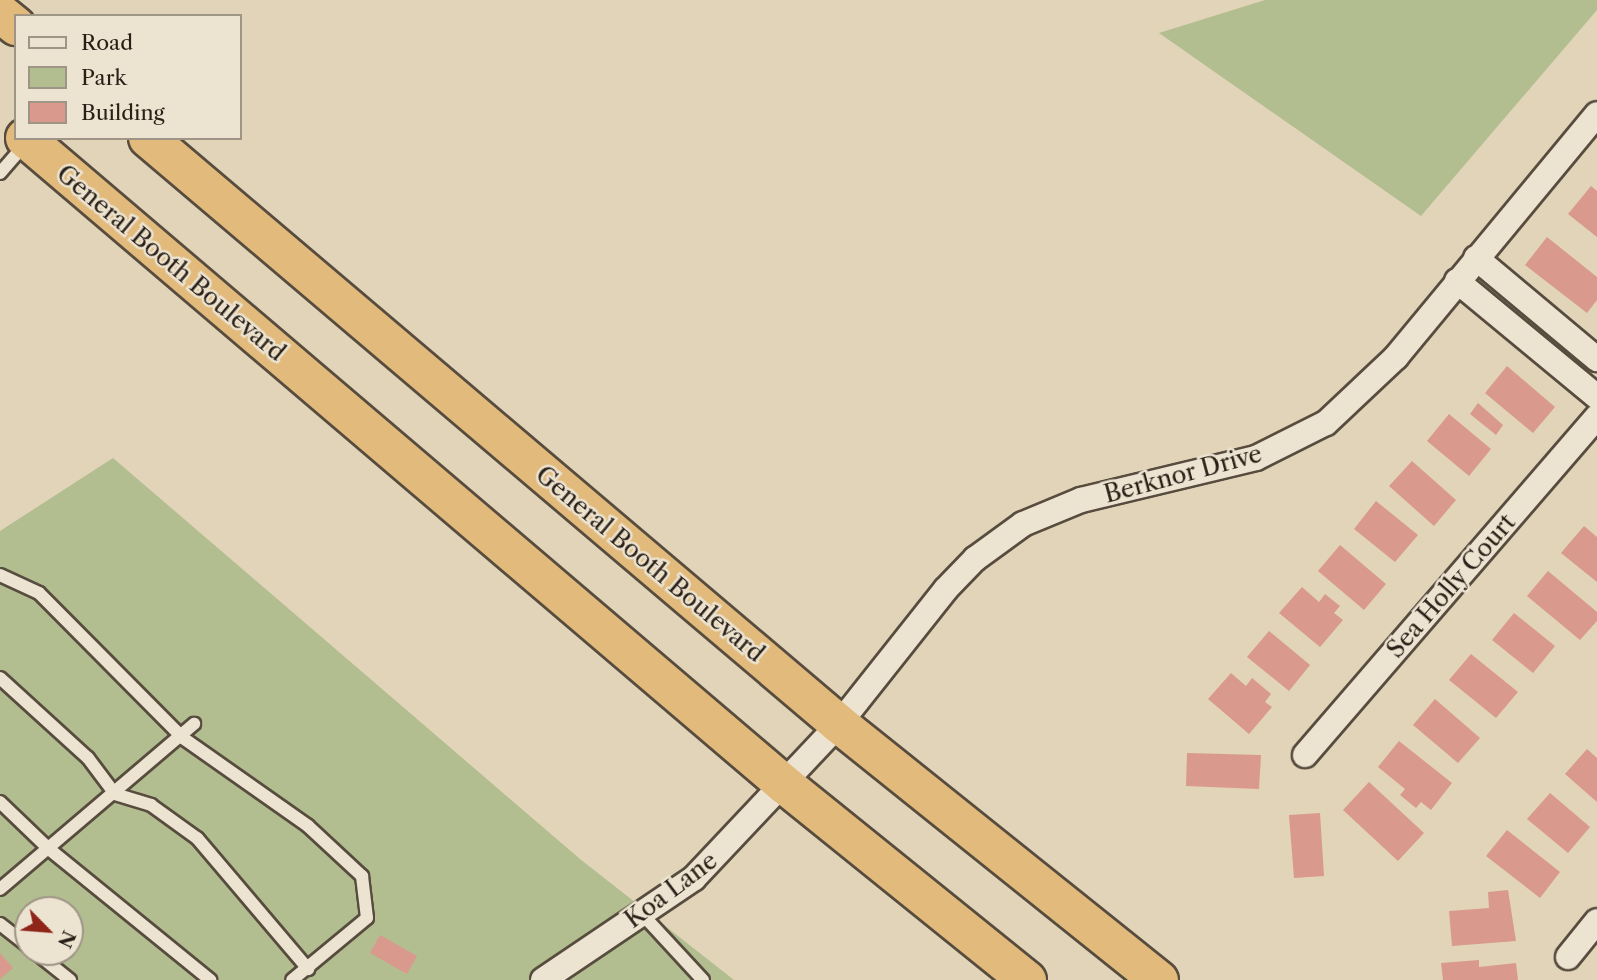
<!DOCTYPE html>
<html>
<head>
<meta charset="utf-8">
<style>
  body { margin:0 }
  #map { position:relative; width:1597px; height:980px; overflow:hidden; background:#e2d4b8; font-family:"Libre Caslon Text",serif }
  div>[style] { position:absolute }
  .green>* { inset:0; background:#b2bd90 }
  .building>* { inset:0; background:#d9998d }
  .roads { filter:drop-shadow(2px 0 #574c3e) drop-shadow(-2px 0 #574c3e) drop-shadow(0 2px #574c3e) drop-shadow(0 -2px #574c3e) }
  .service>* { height:12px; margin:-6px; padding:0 6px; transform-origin:6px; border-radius:6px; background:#ece3d1 }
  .minor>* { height:24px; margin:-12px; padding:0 12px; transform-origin:12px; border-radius:12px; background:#ece3d1 }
  .trunk>* { height:38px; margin:-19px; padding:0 19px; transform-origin:19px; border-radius:19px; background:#e1ba7c }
  span { translate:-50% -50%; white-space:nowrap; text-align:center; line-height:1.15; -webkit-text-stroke:5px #ece3d1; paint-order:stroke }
  .street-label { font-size:24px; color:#291f16 }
  .legend { position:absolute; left:14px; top:14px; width:228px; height:126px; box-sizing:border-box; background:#ece3d1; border:2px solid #9e9586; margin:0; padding:9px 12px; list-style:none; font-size:21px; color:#291f16 }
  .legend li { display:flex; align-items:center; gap:14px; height:35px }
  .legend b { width:35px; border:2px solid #9e9586 }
  .north { position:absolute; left:14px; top:896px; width:70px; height:70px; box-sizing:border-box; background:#ece3d1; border:2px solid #9e9586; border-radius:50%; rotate:115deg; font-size:19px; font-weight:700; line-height:28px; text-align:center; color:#291f16 }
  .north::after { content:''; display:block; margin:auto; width:24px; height:32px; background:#8f2418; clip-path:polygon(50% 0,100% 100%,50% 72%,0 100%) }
</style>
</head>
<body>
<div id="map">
  <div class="green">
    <div style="clip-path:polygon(1265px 0,1597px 0,1597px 10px,1421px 216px,1159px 33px)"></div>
    <div style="clip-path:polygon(evenodd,113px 458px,580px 859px,734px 980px,0 980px,0 531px,113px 458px,28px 910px,70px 910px,70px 952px,28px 952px,28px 910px)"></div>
  </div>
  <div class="building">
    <div style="clip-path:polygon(1591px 186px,1597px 191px,1597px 237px,1568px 214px)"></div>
    <div style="clip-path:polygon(1547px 237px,1597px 277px,1597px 300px,1587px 313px,1525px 265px)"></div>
    <div style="clip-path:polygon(1507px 366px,1555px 407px,1533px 433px,1485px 393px)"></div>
    <div style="clip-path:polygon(1478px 403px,1503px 425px,1496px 435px,1470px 414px)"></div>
    <div style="clip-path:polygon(1449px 414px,1491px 449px,1469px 476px,1427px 441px)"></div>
    <div style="clip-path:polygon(1412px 461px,1456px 500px,1434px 526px,1389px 486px)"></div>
    <div style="clip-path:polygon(1376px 501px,1418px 535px,1395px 562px,1354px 529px)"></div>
    <div style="clip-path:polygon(1584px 526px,1597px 537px,1597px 582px,1561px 553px)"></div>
    <div style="clip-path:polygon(1340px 545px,1386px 584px,1364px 610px,1318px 571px)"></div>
    <div style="clip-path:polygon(1548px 571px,1597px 612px,1597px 621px,1580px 640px,1527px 596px)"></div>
    <div style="clip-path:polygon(1302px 587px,1319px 602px,1325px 594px,1340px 606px,1334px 613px,1343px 620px,1320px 647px,1279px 613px)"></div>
    <div style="clip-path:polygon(1514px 613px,1555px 646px,1533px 673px,1492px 640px)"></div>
    <div style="clip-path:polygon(1269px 631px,1310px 665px,1289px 691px,1247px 657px)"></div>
    <div style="clip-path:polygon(1471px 654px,1518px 692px,1496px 718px,1449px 680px)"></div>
    <div style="clip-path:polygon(1231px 673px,1246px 686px,1252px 678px,1271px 694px,1265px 702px,1272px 707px,1249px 734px,1208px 699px)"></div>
    <div style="clip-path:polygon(1435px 699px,1480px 738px,1458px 763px,1413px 725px)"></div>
    <div style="clip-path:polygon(1399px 741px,1452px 783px,1431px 810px,1421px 802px,1416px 808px,1400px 795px,1405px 789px,1378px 767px)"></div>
    <div style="clip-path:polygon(1587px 749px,1597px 758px,1597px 802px,1565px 774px)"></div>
    <div style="clip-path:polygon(1187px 753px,1261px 755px,1259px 789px,1186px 786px)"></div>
    <div style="clip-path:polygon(1369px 782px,1424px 833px,1398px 861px,1343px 810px)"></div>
    <div style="clip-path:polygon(1550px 793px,1590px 827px,1568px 853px,1527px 819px)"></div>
    <div style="clip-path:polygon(1320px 813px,1324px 876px,1294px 878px,1289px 815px)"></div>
    <div style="clip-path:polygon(1507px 830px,1560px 872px,1540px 898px,1486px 856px)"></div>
    <div style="clip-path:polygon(1508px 890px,1516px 941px,1452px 946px,1449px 911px,1489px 908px,1488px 892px)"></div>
    <div style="clip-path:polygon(380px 935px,417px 956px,407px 974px,370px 953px)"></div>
    <div style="clip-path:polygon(0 953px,13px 968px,0 979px)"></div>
    <div style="clip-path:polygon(1479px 960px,1479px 967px,1516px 963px,1518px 980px,1443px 980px,1441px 963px)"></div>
  </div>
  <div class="roads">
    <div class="service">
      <div style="left:0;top:173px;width:38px;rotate:-49deg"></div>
      <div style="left:0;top:575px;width:43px;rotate:24.8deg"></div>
      <div style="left:39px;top:593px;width:204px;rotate:45.2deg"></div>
      <div style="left:183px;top:738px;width:153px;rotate:35.1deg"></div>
      <div style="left:308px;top:826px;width:74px;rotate:42.8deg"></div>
      <div style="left:362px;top:876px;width:42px;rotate:83.2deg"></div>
      <div style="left:367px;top:918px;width:97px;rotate:140.4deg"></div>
      <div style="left:0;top:678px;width:119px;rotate:42.3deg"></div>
      <div style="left:88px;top:758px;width:45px;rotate:53.1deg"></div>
      <div style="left:115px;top:794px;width:38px;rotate:17deg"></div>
      <div style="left:151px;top:805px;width:57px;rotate:35.7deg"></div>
      <div style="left:197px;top:838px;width:172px;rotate:49.7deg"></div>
      <div style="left:0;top:802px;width:68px;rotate:43.8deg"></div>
      <div style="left:49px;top:849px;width:208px;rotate:39.1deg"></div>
      <div style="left:0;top:889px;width:255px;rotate:-40.4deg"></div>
      <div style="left:642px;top:914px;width:90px;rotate:47.3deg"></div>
      <div style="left:0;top:924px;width:36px;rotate:38deg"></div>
      <div style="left:35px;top:952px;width:45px;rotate:38.7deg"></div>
    </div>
    <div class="minor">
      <div style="left:1476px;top:258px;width:158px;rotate:39.9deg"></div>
      <div style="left:1457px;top:281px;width:182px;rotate:39.6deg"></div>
      <div style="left:1305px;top:755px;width:447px;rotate:-49.2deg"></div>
      <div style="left:1568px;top:957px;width:46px;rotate:-51.1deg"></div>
      <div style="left:543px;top:980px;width:182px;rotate:-34deg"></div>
      <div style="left:694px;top:878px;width:212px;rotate:-46.7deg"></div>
      <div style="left:839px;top:724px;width:172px;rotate:-51.6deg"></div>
      <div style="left:946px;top:589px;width:42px;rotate:-46deg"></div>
      <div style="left:975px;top:559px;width:59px;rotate:-36.1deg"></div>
      <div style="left:1023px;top:524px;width:63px;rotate:-22.5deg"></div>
      <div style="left:1081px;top:500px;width:180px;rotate:-13.5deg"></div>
      <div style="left:1256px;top:458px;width:78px;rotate:-26.6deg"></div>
      <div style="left:1326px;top:423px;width:96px;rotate:-43.3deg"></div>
      <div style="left:1396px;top:357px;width:315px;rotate:-50.4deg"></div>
    </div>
    <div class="trunk">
      <div style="left:0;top:13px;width:21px;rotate:39deg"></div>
      <div style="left:25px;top:138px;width:998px;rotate:40.41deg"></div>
      <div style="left:785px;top:785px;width:311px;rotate:38.9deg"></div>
      <div style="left:148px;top:138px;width:906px;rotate:40.3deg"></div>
      <div style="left:839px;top:724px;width:410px;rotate:38.7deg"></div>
    </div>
  </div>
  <div class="street-label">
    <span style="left:171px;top:263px;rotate:40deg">General Booth Boulevard</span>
    <span style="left:1183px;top:474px;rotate:-15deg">Berknor Drive</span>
    <span style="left:650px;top:564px;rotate:40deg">General Booth Boulevard</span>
    <span style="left:1451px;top:586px;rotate:-49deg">Sea Holly Court</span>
    <span style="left:671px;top:890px;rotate:-37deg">Koa Lane</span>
  </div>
  <ul class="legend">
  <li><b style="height:9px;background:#ece3d1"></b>Road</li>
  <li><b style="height:19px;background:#b2bd90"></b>Park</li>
  <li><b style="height:19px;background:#d9998d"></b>Building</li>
  </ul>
  <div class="north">N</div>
</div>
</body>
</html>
